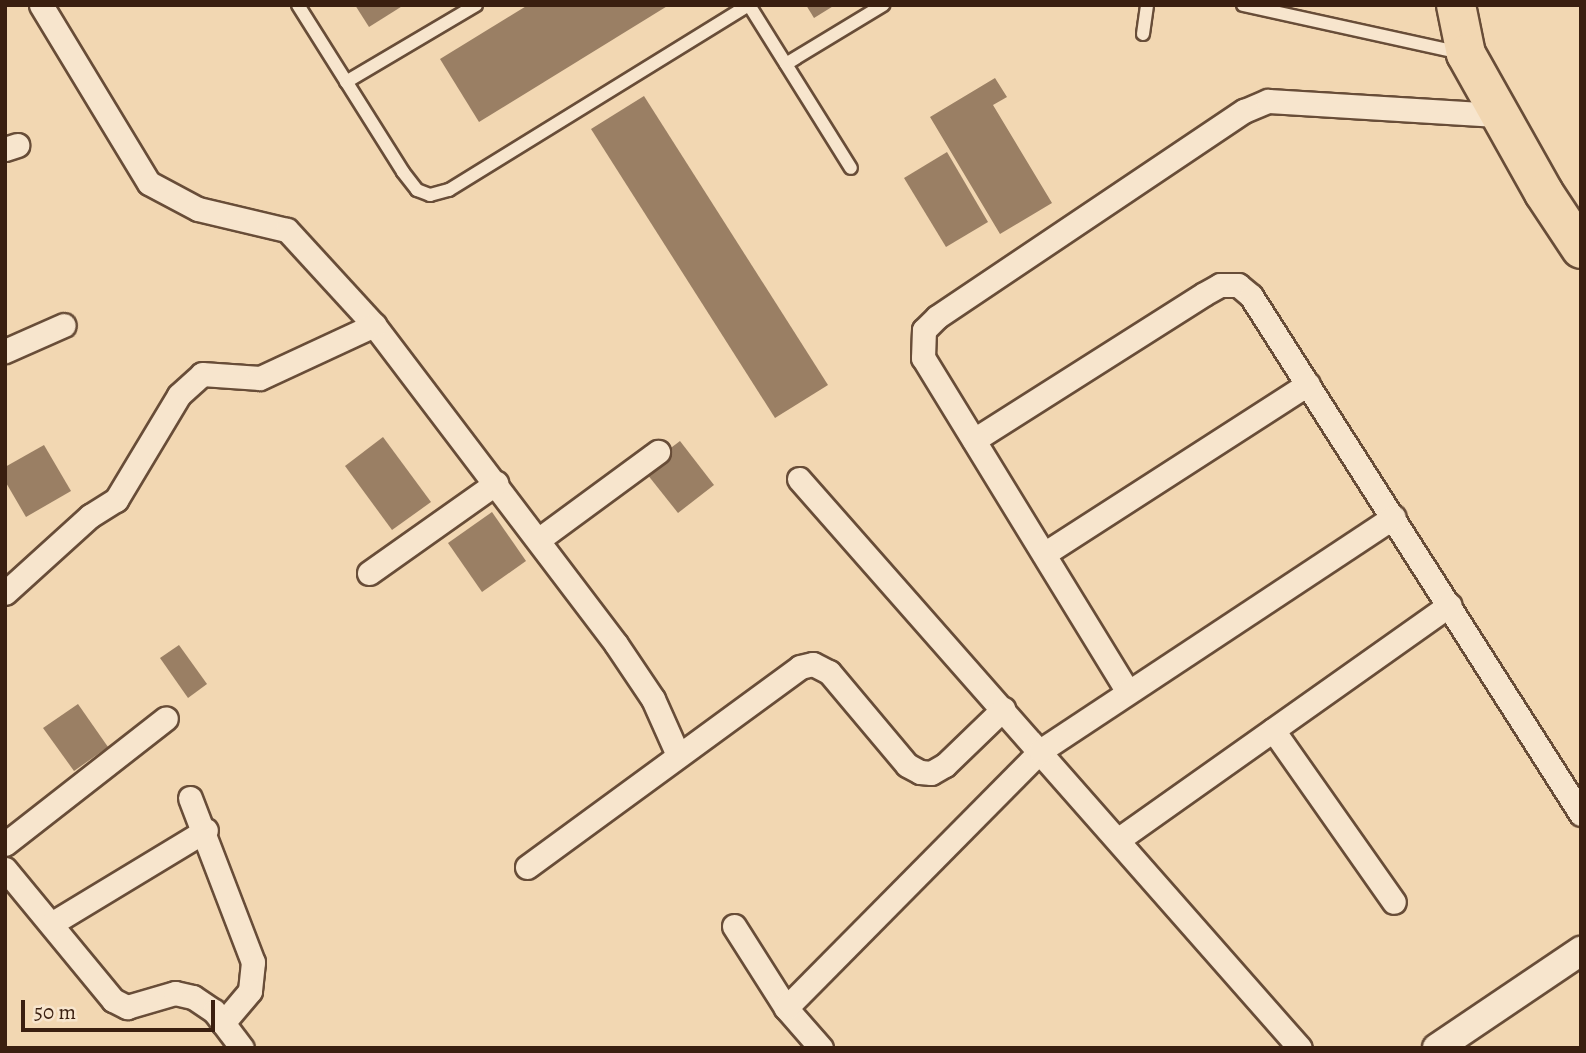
<!DOCTYPE html>
<html>
<head>
<meta charset="utf-8">
<style>
  body { margin:0 }
  #map { position:relative; width:1586px; height:1053px; overflow:hidden; background:#f2d7b2; font-family:Alegreya,serif }
  div>[style] { position:absolute }
  .building>* { inset:0; background:#9a7f64 }
  .roads { filter:drop-shadow(2px 0 #684d38) drop-shadow(-2px 0 #684d38) drop-shadow(0 2px #684d38) drop-shadow(0 -2px #684d38) }
  .service>* { height:12px; margin:-6px; padding:0 6px; transform-origin:6px; border-radius:6px; background:#f7e5cd }
  .minor>* { height:23px; margin:-11.5px; padding:0 11.5px; transform-origin:11.5px; border-radius:11.5px; background:#f7e5cd }
  .tertiary>* { height:28px; margin:-14px; padding:0 14px; transform-origin:14px; border-radius:14px; background:#f7e5cd }
  .trunk>* { height:38px; margin:-19px; padding:0 19px; transform-origin:19px; border-radius:19px; background:#f2d7b2 }
  span { translate:-50% -50%; white-space:nowrap; text-align:center; line-height:1.15; -webkit-text-stroke:5px #f7e5cd; paint-order:stroke }
  .frame { position:absolute; inset:0; border:7px solid #3a1f10; pointer-events:none }
  .scale { position:absolute; left:21px; top:1000px; width:194px; height:32px; box-sizing:border-box; border:4px solid #3a1f10; border-top:0; padding-left:9px; font-size:21px; line-height:24px; white-space:nowrap; color:#3a1f10; -webkit-text-stroke:5px #f7e5cd; paint-order:stroke }
</style>
</head>
<body>
<div id="map">
  <div class="building">
    <div style="clip-path:polygon(355px 5px,404px 5px,369px 27px)"></div>
    <div style="clip-path:polygon(528px 5px,669px 5px,479px 122px,440px 59px)"></div>
    <div style="clip-path:polygon(806px 5px,835px 5px,814px 18px)"></div>
    <div style="clip-path:polygon(995px 78px,1007px 97px,993px 105px,1052px 203px,1000px 234px,930px 117px)"></div>
    <div style="clip-path:polygon(644px 96px,828px 385px,775px 418px,591px 129px)"></div>
    <div style="clip-path:polygon(947px 152px,988px 222px,946px 247px,904px 178px)"></div>
    <div style="clip-path:polygon(383px 437px,431px 502px,392px 530px,345px 466px)"></div>
    <div style="clip-path:polygon(680px 441px,714px 485px,678px 513px,643px 469px)"></div>
    <div style="clip-path:polygon(44px 445px,71px 491px,26px 517px,5px 481px,5px 467px)"></div>
    <div style="clip-path:polygon(492px 512px,526px 561px,482px 592px,448px 543px)"></div>
    <div style="clip-path:polygon(179px 645px,207px 684px,188px 698px,160px 658px)"></div>
    <div style="clip-path:polygon(78px 704px,108px 747px,74px 771px,43px 728px)"></div>
  </div>
  <div class="roads">
    <div class="service">
      <div style="left:298px;top:5px;width:197px;rotate:57.8deg"></div>
      <div style="left:403px;top:172px;width:23px;rotate:52deg"></div>
      <div style="left:417px;top:190px;width:14px;rotate:21deg"></div>
      <div style="left:430px;top:195px;width:20px;rotate:-15deg"></div>
      <div style="left:449px;top:190px;width:352px;rotate:-31.7deg"></div>
      <div style="left:749px;top:5px;width:192px;rotate:58deg"></div>
      <div style="left:1243px;top:5px;width:223px;rotate:12.4deg"></div>
      <div style="left:1143px;top:34px;width:29px;rotate:-82deg"></div>
      <div style="left:786px;top:64px;width:114px;rotate:-31.3deg"></div>
      <div style="left:346px;top:82px;width:151px;rotate:-30.6deg"></div>
    </div>
    <div class="minor">
      <div style="left:41px;top:5px;width:208px;rotate:58.8deg"></div>
      <div style="left:149px;top:183px;width:55px;rotate:28deg"></div>
      <div style="left:198px;top:209px;width:91px;rotate:13.3deg"></div>
      <div style="left:287px;top:230px;width:129px;rotate:47.5deg"></div>
      <div style="left:374px;top:325px;width:400px;rotate:52.8deg"></div>
      <div style="left:616px;top:644px;width:66px;rotate:56.1deg"></div>
      <div style="left:653px;top:699px;width:61px;rotate:65.9deg"></div>
      <div style="left:5px;top:149px;width:13px;rotate:-18deg"></div>
      <div style="left:5px;top:351px;width:64px;rotate:-23.8deg"></div>
      <div style="left:974px;top:440px;width:272px;rotate:-32.4deg"></div>
      <div style="left:1204px;top:294px;width:18px;rotate:-29deg"></div>
      <div style="left:1220px;top:285px;width:18px"></div>
      <div style="left:1238px;top:285px;width:17px;rotate:40deg"></div>
      <div style="left:1251px;top:296px;width:614px;rotate:57.5deg"></div>
      <div style="left:799px;top:479px;width:758px;rotate:48.64deg"></div>
      <div style="left:538px;top:540px;width:149px;rotate:-36.3deg"></div>
      <div style="left:1044px;top:554px;width:314px;rotate:-32.8deg"></div>
      <div style="left:369px;top:573px;width:156px;rotate:-35.3deg"></div>
      <div style="left:5px;top:593px;width:115px;rotate:-42.2deg"></div>
      <div style="left:90px;top:516px;width:31px;rotate:-32deg"></div>
      <div style="left:116px;top:500px;width:122px;rotate:-59deg"></div>
      <div style="left:179px;top:395px;width:31px;rotate:-42deg"></div>
      <div style="left:202px;top:374px;width:58px;rotate:3.9deg"></div>
      <div style="left:260px;top:378px;width:126px;rotate:-24.9deg"></div>
      <div style="left:1128px;top:692px;width:392px;rotate:-121.5deg"></div>
      <div style="left:923px;top:358px;width:28px;rotate:-88deg"></div>
      <div style="left:924px;top:330px;width:18px;rotate:-45deg"></div>
      <div style="left:937px;top:317px;width:370px;rotate:-33.9deg"></div>
      <div style="left:1244px;top:111px;width:26px;rotate:-23deg"></div>
      <div style="left:1268px;top:101px;width:230px;rotate:3.5deg"></div>
      <div style="left:1273px;top:730px;width:210px;rotate:54.9deg"></div>
      <div style="left:190px;top:798px;width:176px;rotate:69deg"></div>
      <div style="left:253px;top:962px;width:29px;rotate:96deg"></div>
      <div style="left:250px;top:991px;width:42px;rotate:130.2deg"></div>
      <div style="left:1119px;top:839px;width:405px;rotate:-35.3deg"></div>
      <div style="left:5px;top:844px;width:204px;rotate:-38deg"></div>
      <div style="left:527px;top:867px;width:338px;rotate:-36.2deg"></div>
      <div style="left:800px;top:667px;width:13px;rotate:-13deg"></div>
      <div style="left:813px;top:664px;width:18px;rotate:27deg"></div>
      <div style="left:829px;top:672px;width:121px;rotate:50deg"></div>
      <div style="left:907px;top:765px;width:15px;rotate:28deg"></div>
      <div style="left:920px;top:772px;width:11px;rotate:5deg"></div>
      <div style="left:931px;top:773px;width:16px;rotate:-30deg"></div>
      <div style="left:945px;top:765px;width:81px;rotate:-44deg"></div>
      <div style="left:5px;top:869px;width:170px;rotate:50.5deg"></div>
      <div style="left:113px;top:1000px;width:16px;rotate:27deg"></div>
      <div style="left:127px;top:1007px;width:50px;rotate:-16.3deg"></div>
      <div style="left:175px;top:993px;width:18px;rotate:13deg"></div>
      <div style="left:193px;top:997px;width:25px;rotate:34deg"></div>
      <div style="left:214px;top:1011px;width:46px;rotate:52.9deg"></div>
      <div style="left:51px;top:924px;width:181px;rotate:-31.2deg"></div>
      <div style="left:734px;top:926px;width:97px;rotate:57.6deg"></div>
      <div style="left:786px;top:1008px;width:53px;rotate:48.8deg"></div>
      <div style="left:786px;top:1008px;width:361px;rotate:-45.3deg"></div>
      <div style="left:1040px;top:751px;width:424px;rotate:-33.5deg"></div>
    </div>
    <div class="tertiary">
      <div style="left:1437px;top:1048px;width:174px;rotate:-34deg"></div>
    </div>
    <div class="trunk">
      <div style="left:1456px;top:5px;width:50px;rotate:78.5deg"></div>
      <div style="left:1466px;top:54px;width:159px;rotate:60.7deg"></div>
      <div style="left:1544px;top:193px;width:67px;rotate:56.5deg"></div>
    </div>
  </div>
  <div class="frame"></div>
  <div class="scale">50 m</div>
</div>
</body>
</html>
